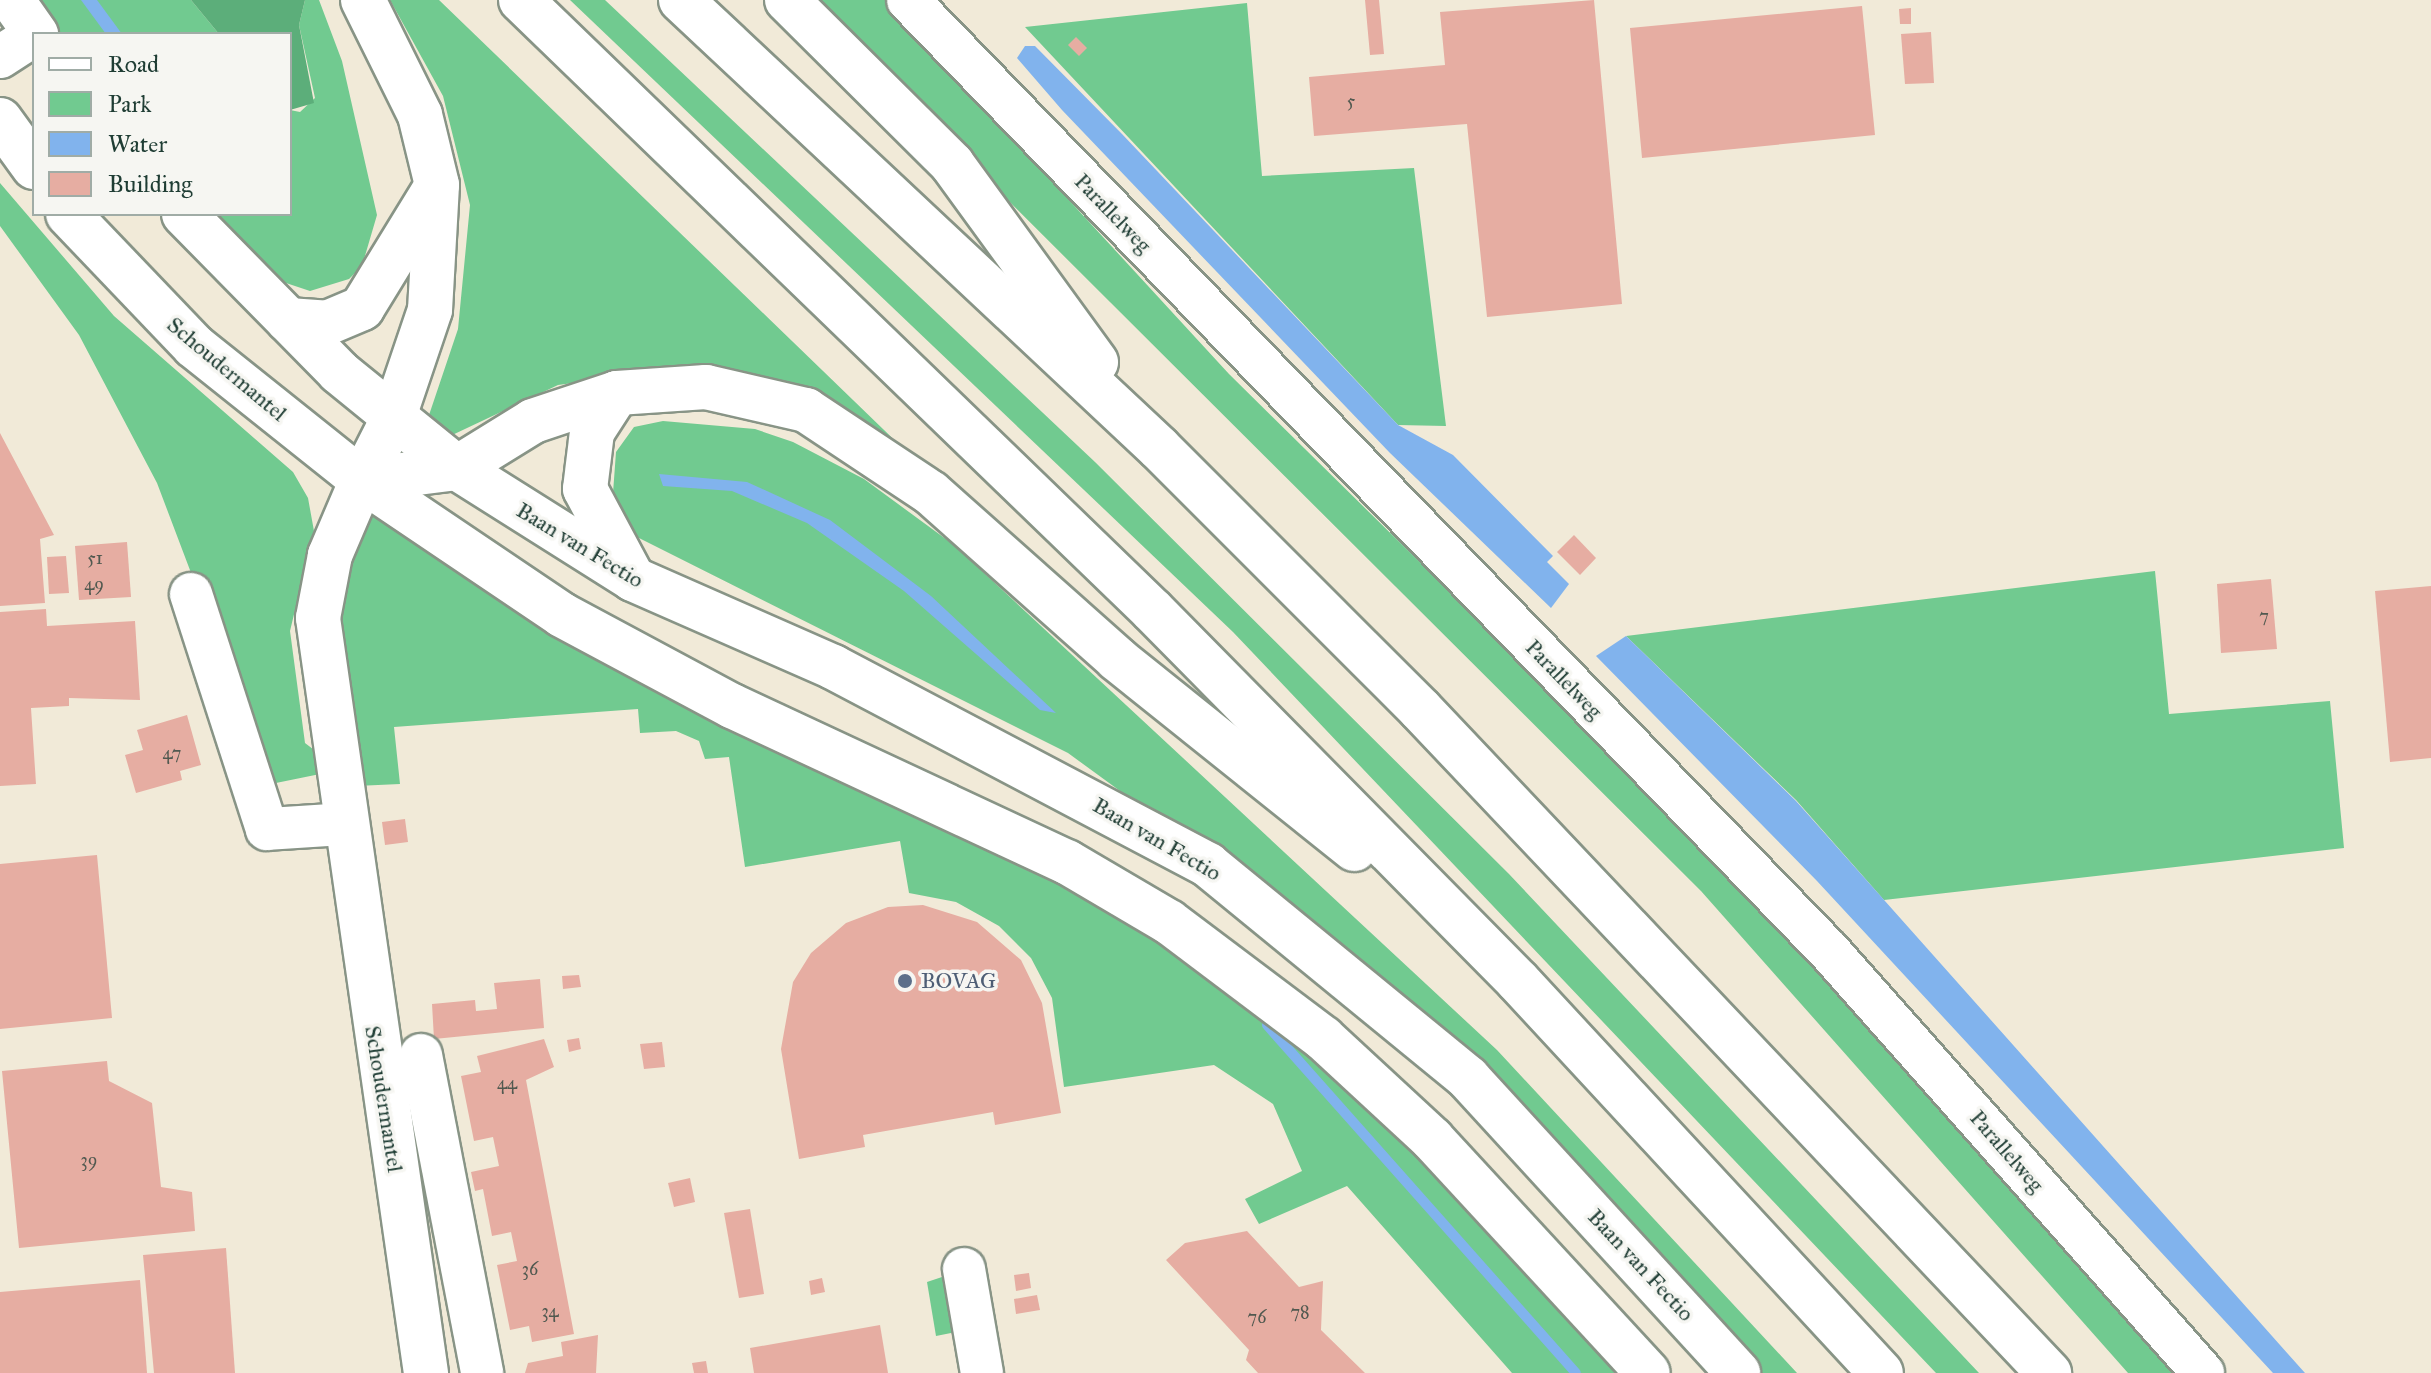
<!DOCTYPE html>
<html>
<head>
<meta charset="utf-8">
<style>
  body { margin:0 }
  #map { position:relative; width:2431px; height:1373px; overflow:hidden; background:#f1ead8; font-family:"IM FELL Great Primer",serif }
  div>[style] { position:absolute }
  .green>* { inset:0; background:#71ca90 }
  .forest>* { inset:0; background:#5cae7a }
  .water>* { inset:0; background:#81b3ed }
  .stream>* { height:10px; margin:-5px; padding:0 5px; transform-origin:5px; border-radius:5px; background:#81b3ed }
  .building>* { inset:0; background:#e6ada2 }
  .roads { filter:drop-shadow(2px 0 #889486) drop-shadow(-2px 0 #889486) drop-shadow(0 2px #889486) drop-shadow(0 -2px #889486) }
  .minor>* { height:42px; margin:-21px; padding:0 21px; transform-origin:21px; border-radius:21px; background:#fff }
  .tertiary>* { height:44px; margin:-22px; padding:0 22px; transform-origin:22px; border-radius:22px; background:#fff }
  .secondary>* { height:44px; margin:-22px; padding:0 22px; transform-origin:22px; border-radius:22px; background:#fff }
  .primary>* { height:44px; margin:-22px; padding:0 22px; transform-origin:22px; border-radius:22px; background:#fff }
  .motorway>* { height:44px; margin:-22px; padding:0 22px; transform-origin:22px; border-radius:22px; background:#fff }
  .dots>* { width:22px; height:22px; translate:-50% -50%; box-sizing:border-box; border:4px solid #f6f6f2; border-radius:50% }
  span { translate:-50% -50%; white-space:nowrap; text-align:center; line-height:1.15; -webkit-text-stroke:7px #f6f6f2; paint-order:stroke }
  .number-label { font-size:18px; color:#515950 }
  .number-label span { -webkit-text-stroke-width:0 }
  .street-label { font-size:22px; color:#1f3d34 }
  .service-label { font-size:22px; color:#4e5e75 }
  .left { translate:0 -50%; text-align:left }
  .legend { position:absolute; left:32px; top:32px; width:260px; height:184px; box-sizing:border-box; background:#f6f6f2; border:2px solid #a0aca6; margin:0; padding:10px 14px; list-style:none; font-size:24px; color:#1f3d34 }
  .legend li { display:flex; align-items:center; gap:16px; height:40px }
  .legend b { width:40px; border:2px solid #a0aca6 }
</style>
</head>
<body>
<div id="map">
  <div class="green">
    <div style="clip-path:polygon(36px 0,191px 0,219px 34px,61px 34px)"></div>
    <div style="clip-path:polygon(305px 0,319px 0,342px 61px,377px 215px,362px 266px,349px 279px,310px 291px,277px 280px,208px 214px,290px 214px,290px 110px,300px 112px,315px 98px,299px 25px)"></div>
    <div style="clip-path:polygon(390px 0,439px 0,914px 459px,803px 389px,690px 367px,558px 385px,448px 437px,427px 421px,458px 329px,470px 205px,443px 96px)"></div>
    <div style="clip-path:polygon(570px 0,605px 0,1095px 462px,1509px 874px,1979px 1373px,1936px 1373px,1233px 632px)"></div>
    <div style="clip-path:polygon(807px 0,885px 0,1229px 374px,1728px 866px,2179px 1373px,2128px 1373px,1701px 891px)"></div>
    <div style="clip-path:polygon(1247px 3px,1262px 176px,1414px 168px,1446px 426px,1398px 425px,1025px 27px)"></div>
    <div style="clip-path:polygon(0 183px,114px 316px,293px 472px,308px 498px,314px 531px,290px 631px,305px 743px,322px 756px,325px 773px,271px 784px,157px 483px,79px 335px,0 226px)"></div>
    <div style="clip-path:polygon(663px 421px,755px 429px,793px 442px,864px 479px,954px 545px,1497px 1050px,1797px 1373px,1760px 1373px,1286px 912px,1068px 753px,635px 536px,613px 493px,616px 452px,634px 427px)"></div>
    <div style="clip-path:polygon(371px 514px,557px 636px,1108px 906px,1204px 972px,1386px 1121px,1622px 1373px,1512px 1373px,1347px 1186px,1259px 1224px,1245px 1199px,1302px 1171px,1273px 1104px,1214px 1065px,1064px 1087px,1052px 998px,1031px 958px,999px 926px,956px 902px,909px 893px,900px 841px,745px 867px,729px 757px,705px 759px,699px 741px,676px 731px,640px 733px,638px 709px,394px 727px,400px 784px,356px 786px,340px 704px,340px 608px,347px 564px)"></div>
    <div style="clip-path:polygon(2155px 571px,2169px 714px,2330px 701px,2344px 848px,1884px 900px,1796px 800px,1626px 636px)"></div>
    <div style="clip-path:polygon(945px 1276px,956px 1332px,936px 1336px,927px 1282px)"></div>
  </div>
  <div class="forest">
    <div style="clip-path:polygon(191px 0,305px 0,299px 25px,314px 103px,290px 110px,290px 34px,219px 34px)"></div>
  </div>
  <div class="water">
    <div style="clip-path:polygon(81px 0,97px 0,122px 34px,106px 34px)"></div>
    <div style="clip-path:polygon(1025px 46px,1035px 46px,1122px 134px,1398px 425px,1453px 455px,1553px 556px,1547px 562px,1569px 584px,1551px 608px,1390px 453px,1062px 110px,1017px 58px)"></div>
    <div style="clip-path:polygon(659px 474px,747px 482px,830px 520px,931px 596px,1056px 713px,1040px 710px,904px 591px,807px 523px,732px 491px,663px 486px)"></div>
    <div style="clip-path:polygon(1626px 636px,1796px 801px,2305px 1373px,2273px 1373px,1817px 881px,1596px 656px)"></div>
  </div>
  <div class="stream">
    <div style="left:1267px;top:1025px;width:465px;rotate:48.4deg"></div>
  </div>
  <div class="building">
    <div style="clip-path:polygon(1365px 0,1379px 0,1384px 54px,1370px 55px)"></div>
    <div style="clip-path:polygon(1594px 0,1622px 304px,1487px 317px,1467px 124px,1314px 136px,1309px 77px,1445px 65px,1440px 12px)"></div>
    <div style="clip-path:polygon(1862px 6px,1875px 135px,1642px 158px,1630px 28px)"></div>
    <div style="clip-path:polygon(1911px 8px,1911px 24px,1900px 24px,1899px 9px)"></div>
    <div style="clip-path:polygon(1931px 32px,1934px 83px,1905px 84px,1901px 34px)"></div>
    <div style="clip-path:polygon(1076px 37px,1087px 48px,1079px 56px,1068px 45px)"></div>
    <div style="clip-path:polygon(0 433px,54px 535px,40px 539px,45px 603px,0 606px)"></div>
    <div style="clip-path:polygon(1574px 535px,1596px 558px,1580px 575px,1557px 552px)"></div>
    <div style="clip-path:polygon(127px 542px,131px 597px,79px 600px,75px 546px)"></div>
    <div style="clip-path:polygon(66px 556px,69px 593px,49px 594px,47px 557px)"></div>
    <div style="clip-path:polygon(2271px 579px,2277px 649px,2221px 653px,2217px 584px)"></div>
    <div style="clip-path:polygon(2431px 586px,2431px 758px,2390px 762px,2375px 591px)"></div>
    <div style="clip-path:polygon(46px 609px,47px 626px,135px 621px,140px 700px,69px 698px,69px 706px,31px 708px,36px 784px,0 786px,0 612px)"></div>
    <div style="clip-path:polygon(187px 715px,201px 765px,180px 771px,182px 780px,136px 793px,125px 755px,143px 750px,137px 730px)"></div>
    <div style="clip-path:polygon(405px 819px,408px 842px,385px 845px,382px 822px)"></div>
    <div style="clip-path:polygon(97px 855px,112px 1018px,0 1029px,0 864px)"></div>
    <div style="clip-path:polygon(923px 905px,977px 922px,1021px 960px,1042px 1003px,1061px 1113px,995px 1125px,993px 1112px,863px 1135px,865px 1147px,799px 1159px,781px 1049px,793px 982px,811px 953px,846px 923px,888px 907px)"></div>
    <div style="clip-path:polygon(579px 975px,581px 987px,563px 989px,562px 976px)"></div>
    <div style="clip-path:polygon(540px 979px,544px 1028px,434px 1039px,432px 1004px,475px 1000px,476px 1011px,497px 1009px,494px 983px)"></div>
    <div style="clip-path:polygon(579px 1038px,581px 1049px,569px 1052px,567px 1040px)"></div>
    <div style="clip-path:polygon(544px 1039px,554px 1067px,526px 1080px,574px 1334px,532px 1342px,529px 1326px,510px 1330px,497px 1265px,517px 1261px,511px 1232px,492px 1236px,483px 1189px,475px 1191px,471px 1172px,499px 1166px,493px 1137px,474px 1141px,461px 1076px,481px 1072px,477px 1056px)"></div>
    <div style="clip-path:polygon(662px 1042px,665px 1067px,644px 1069px,640px 1044px)"></div>
    <div style="clip-path:polygon(107px 1061px,109px 1081px,152px 1103px,161px 1187px,192px 1192px,195px 1231px,19px 1248px,2px 1071px)"></div>
    <div style="clip-path:polygon(690px 1178px,695px 1202px,674px 1207px,668px 1183px)"></div>
    <div style="clip-path:polygon(750px 1209px,764px 1294px,739px 1298px,724px 1213px)"></div>
    <div style="clip-path:polygon(1247px 1231px,1299px 1287px,1323px 1281px,1321px 1330px,1365px 1373px,1258px 1373px,1246px 1360px,1249px 1350px,1166px 1260px,1185px 1243px)"></div>
    <div style="clip-path:polygon(226px 1248px,235px 1373px,154px 1373px,143px 1255px)"></div>
    <div style="clip-path:polygon(1029px 1273px,1031px 1288px,1016px 1291px,1014px 1275px)"></div>
    <div style="clip-path:polygon(822px 1278px,825px 1292px,811px 1295px,809px 1281px)"></div>
    <div style="clip-path:polygon(140px 1280px,147px 1373px,0 1373px,0 1292px)"></div>
    <div style="clip-path:polygon(1037px 1295px,1040px 1310px,1016px 1314px,1014px 1299px)"></div>
    <div style="clip-path:polygon(880px 1325px,888px 1373px,754px 1373px,750px 1348px)"></div>
    <div style="clip-path:polygon(598px 1335px,596px 1373px,525px 1373px,528px 1363px,563px 1356px,561px 1342px)"></div>
    <div style="clip-path:polygon(706px 1361px,708px 1373px,694px 1373px,692px 1363px)"></div>
  </div>
  <div class="roads">
    <div class="minor">
      <div style="left:908px;top:0;width:1324px;rotate:45.92deg"></div>
      <div style="left:1829px;top:951px;width:564px;rotate:48.45deg"></div>
      <div style="left:0;top:57px;width:40px;rotate:-32.9deg"></div>
      <div style="left:191px;top:594px;width:247px;rotate:72.1deg"></div>
      <div style="left:267px;top:829px;width:78px;rotate:-3.7deg"></div>
      <div style="left:421px;top:1055px;width:324px;rotate:79.1deg"></div>
      <div style="left:964px;top:1269px;width:106px;rotate:80.2deg"></div>
    </div>
    <div class="tertiary">
      <div style="left:362px;top:480px;width:82px;rotate:113.1deg"></div>
      <div style="left:330px;top:555px;width:64px;rotate:100.8deg"></div>
      <div style="left:318px;top:618px;width:763px;rotate:81.86deg"></div>
    </div>
    <div class="secondary">
      <div style="left:457px;top:468px;width:208px;rotate:32.2deg"></div>
      <div style="left:633px;top:579px;width:219px;rotate:23.7deg"></div>
      <div style="left:833px;top:667px;width:424px;rotate:27.8deg"></div>
      <div style="left:1208px;top:865px;width:336px;rotate:39.3deg"></div>
      <div style="left:1468px;top:1078px;width:400px;rotate:47.5deg"></div>
      <div style="left:362px;top:480px;width:241px;rotate:34deg"></div>
      <div style="left:562px;top:615px;width:193px;rotate:28.2deg"></div>
      <div style="left:732px;top:706px;width:370px;rotate:25deg"></div>
      <div style="left:1067px;top:862px;width:118px;rotate:30.5deg"></div>
      <div style="left:1169px;top:922px;width:193px;rotate:37deg"></div>
      <div style="left:1323px;top:1038px;width:149px;rotate:42.8deg"></div>
      <div style="left:1432px;top:1139px;width:318px;rotate:47.3deg"></div>
    </div>
    <div class="primary">
      <div style="left:12px;top:0;width:42px;rotate:54.8deg"></div>
      <div style="left:0;top:120px;width:58px;rotate:54.1deg"></div>
      <div style="left:68px;top:214px;width:182px;rotate:46.3deg"></div>
      <div style="left:194px;top:346px;width:215px;rotate:38.6deg"></div>
      <div style="left:362px;top:480px;width:68px;rotate:-63.1deg"></div>
      <div style="left:184px;top:214px;width:221px;rotate:45.5deg"></div>
      <div style="left:339px;top:372px;width:152px;rotate:39.1deg"></div>
    </div>
    <div class="motorway">
      <div style="left:363px;top:0;width:128px;rotate:63.6deg"></div>
      <div style="left:420px;top:115px;width:72px;rotate:76.3deg"></div>
      <div style="left:437px;top:185px;width:125px;rotate:93.2deg"></div>
      <div style="left:430px;top:310px;width:115px;rotate:108.7deg"></div>
      <div style="left:521px;top:0;width:878px;rotate:44.03deg"></div>
      <div style="left:1152px;top:610px;width:521px;rotate:45.39deg"></div>
      <div style="left:1518px;top:981px;width:534px;rotate:47.2deg"></div>
      <div style="left:681px;top:0;width:655px;rotate:43.14deg"></div>
      <div style="left:1159px;top:448px;width:369px;rotate:45deg"></div>
      <div style="left:1420px;top:709px;width:915px;rotate:46.55deg"></div>
      <div style="left:787px;top:0;width:233px;rotate:44.8deg"></div>
      <div style="left:952px;top:164px;width:245px;rotate:54deg"></div>
      <div style="left:288px;top:320px;width:39px;rotate:4deg"></div>
      <div style="left:327px;top:323px;width:38px;rotate:-23deg"></div>
      <div style="left:362px;top:308px;width:140px;rotate:-58.5deg"></div>
      <div style="left:617px;top:393px;width:46px;rotate:122.7deg"></div>
      <div style="left:592px;top:432px;width:57px;rotate:97deg"></div>
      <div style="left:585px;top:489px;width:102px;rotate:61.9deg"></div>
      <div style="left:362px;top:480px;width:96px;rotate:-7.2deg"></div>
      <div style="left:457px;top:468px;width:89px;rotate:-31.7deg"></div>
      <div style="left:533px;top:421px;width:89px;rotate:-18.4deg"></div>
      <div style="left:617px;top:393px;width:89px;rotate:-3.9deg"></div>
      <div style="left:706px;top:387px;width:103px;rotate:13deg"></div>
      <div style="left:806px;top:410px;width:150px;rotate:33.6deg"></div>
      <div style="left:931px;top:493px;width:249px;rotate:41.7deg"></div>
      <div style="left:1117px;top:659px;width:304px;rotate:38.7deg"></div>
    </div>
  </div>
  <div class="dots">
    <div style="left:905px;top:981px;background:#5c6f8a"></div>
  </div>
  <div class="number-label">
    <span style="left:1351px;top:101px">5</span>
    <span style="left:95px;top:558px">51</span>
    <span style="left:94px;top:584px">49</span>
    <span style="left:2264px;top:616px">7</span>
    <span style="left:172px;top:753px">47</span>
    <span style="left:507px;top:1083px">44</span>
    <span style="left:89px;top:1160px">39</span>
    <span style="left:530px;top:1269px">36</span>
    <span style="left:550px;top:1311px">34</span>
    <span style="left:1300px;top:1312px">78</span>
    <span style="left:1257px;top:1317px">76</span>
  </div>
  <div class="street-label">
    <span style="left:1113px;top:213px;rotate:46deg">Parallelweg</span>
    <span style="left:227px;top:369px;rotate:40deg">Schoudermantel</span>
    <span style="left:580px;top:545px;rotate:31deg">Baan van Fectio</span>
    <span style="left:1564px;top:679px;rotate:46deg">Parallelweg</span>
    <span style="left:1157px;top:839px;rotate:30deg">Baan van Fectio</span>
    <span style="left:384px;top:1099px;rotate:81deg">Schoudermantel</span>
    <span style="left:2007px;top:1151px;rotate:49deg">Parallelweg</span>
    <span style="left:1641px;top:1265px;rotate:47deg">Baan van Fectio</span>
  </div>
  <div class="service-label">
    <span class="left" style="left:921px;top:981px">BOVAG</span>
  </div>
  <ul class="legend">
  <li><b style="height:10px;background:#fff"></b>Road</li>
  <li><b style="height:22px;background:#71ca90"></b>Park</li>
  <li><b style="height:22px;background:#81b3ed"></b>Water</li>
  <li><b style="height:22px;background:#e6ada2"></b>Building</li>
  </ul>
</div>
</body>
</html>
